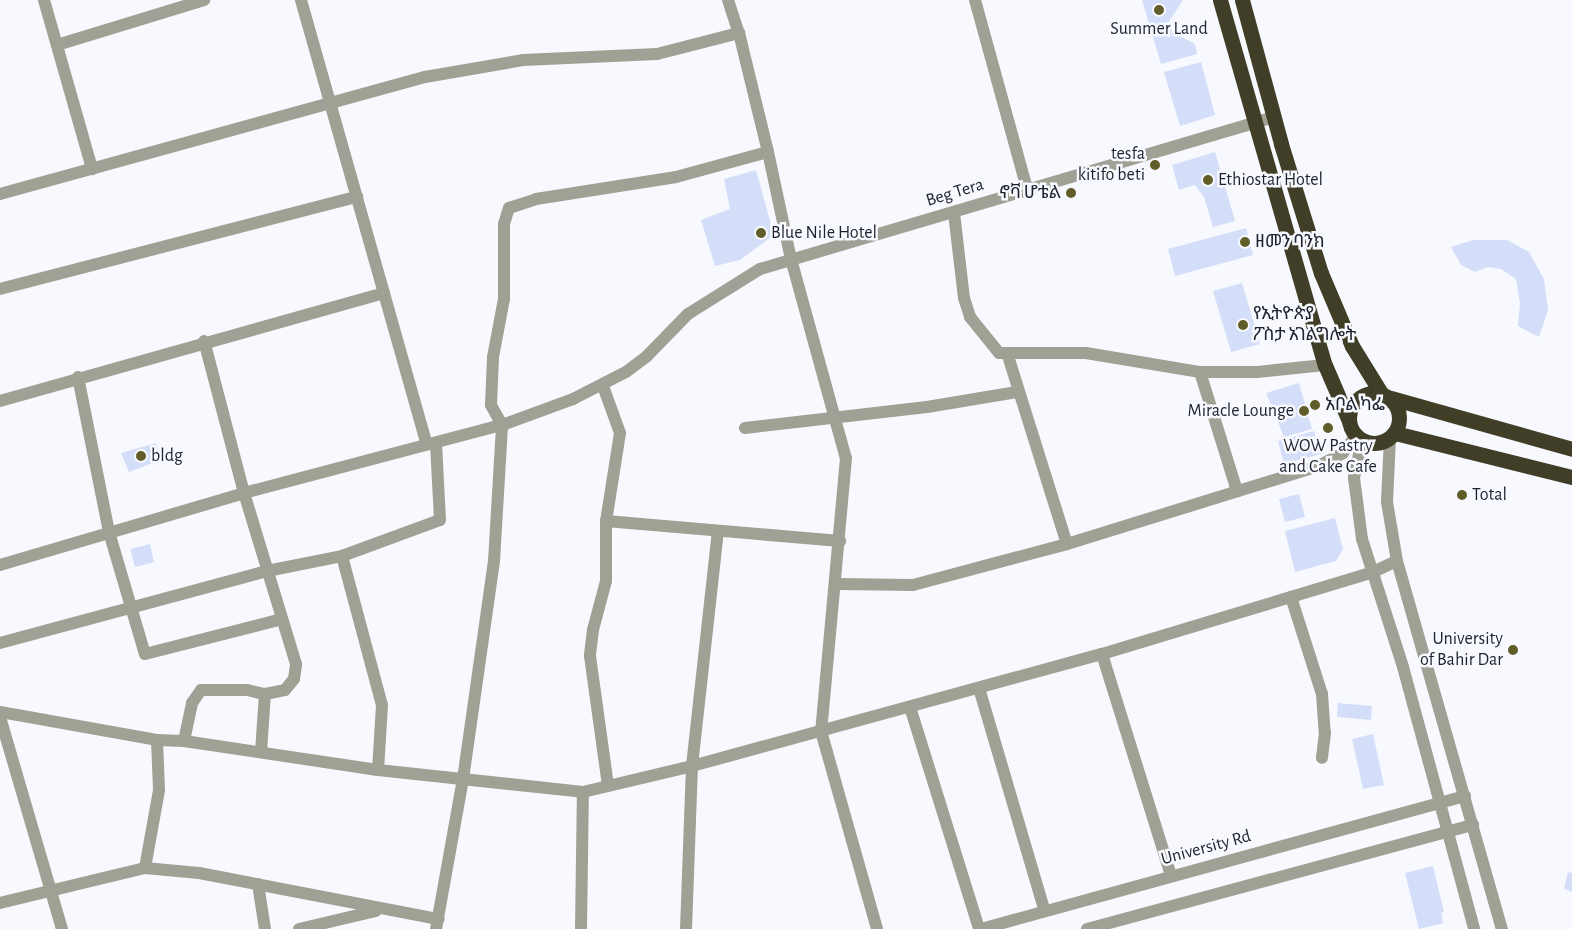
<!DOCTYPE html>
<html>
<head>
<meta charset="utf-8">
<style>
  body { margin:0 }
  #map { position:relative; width:1572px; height:929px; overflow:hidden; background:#f7f9ff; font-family:"Alegreya Sans","Noto Sans Ethiopic",sans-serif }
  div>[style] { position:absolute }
  .building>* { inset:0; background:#d4def9 }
  .minor>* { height:12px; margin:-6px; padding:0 6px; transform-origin:6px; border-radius:6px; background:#a1a094 }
  .highway>* { height:15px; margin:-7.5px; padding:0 7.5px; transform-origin:7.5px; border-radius:7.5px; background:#403e26 }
  .highway>.ring { margin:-7.5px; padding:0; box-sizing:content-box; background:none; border:15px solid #403e26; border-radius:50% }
  .dots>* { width:14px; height:14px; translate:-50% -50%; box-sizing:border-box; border:2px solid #f7f9ff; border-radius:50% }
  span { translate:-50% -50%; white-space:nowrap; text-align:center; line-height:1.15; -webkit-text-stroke:5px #f7f9ff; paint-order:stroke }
  .poi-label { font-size:18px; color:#1f222c }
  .right { translate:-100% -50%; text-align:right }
  .left { translate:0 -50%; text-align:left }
  .street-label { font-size:18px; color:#1f222c }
</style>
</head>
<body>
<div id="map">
  <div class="building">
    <div style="clip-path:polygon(1142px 0,1183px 0,1168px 23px,1172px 32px,1195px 44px,1197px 54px,1161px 64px)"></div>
    <div style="clip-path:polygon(1201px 62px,1215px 115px,1180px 126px,1164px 72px)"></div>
    <div style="clip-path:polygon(1215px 152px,1235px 221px,1213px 227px,1204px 197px,1195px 185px,1179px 190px,1172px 165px)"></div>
    <div style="clip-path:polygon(756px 170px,774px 235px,740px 260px,715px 266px,701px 220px,730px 209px,724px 179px)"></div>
    <div style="clip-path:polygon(1246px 228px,1253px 255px,1175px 276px,1168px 249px)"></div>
    <div style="clip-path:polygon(1473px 240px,1507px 240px,1529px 252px,1544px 279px,1548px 310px,1539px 337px,1518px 326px,1520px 303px,1516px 279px,1501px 269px,1488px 267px,1475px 272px,1461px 265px,1451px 247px)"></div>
    <div style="clip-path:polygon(1242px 283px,1260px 344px,1231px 352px,1213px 291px)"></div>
    <div style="clip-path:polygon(1299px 383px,1312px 429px,1284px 437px,1266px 393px)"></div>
    <div style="clip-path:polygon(1314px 431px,1321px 454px,1284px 464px,1278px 441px)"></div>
    <div style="clip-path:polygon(156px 443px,160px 460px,129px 472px,121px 453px)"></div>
    <div style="clip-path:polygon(1299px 494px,1305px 517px,1285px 522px,1279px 499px)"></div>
    <div style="clip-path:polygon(1335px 518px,1343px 549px,1336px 561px,1295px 572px,1285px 531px)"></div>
    <div style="clip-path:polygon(150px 544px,154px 562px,135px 567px,130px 549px)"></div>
    <div style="clip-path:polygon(1338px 703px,1372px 706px,1371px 720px,1337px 717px)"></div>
    <div style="clip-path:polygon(1373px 734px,1384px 785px,1363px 789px,1352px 739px)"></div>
    <div style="clip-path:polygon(1433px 866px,1444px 912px,1441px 913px,1443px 923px,1419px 929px,1405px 873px)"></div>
    <div style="clip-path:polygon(1568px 872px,1572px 873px,1572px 892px,1564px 889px)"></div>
  </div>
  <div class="minor">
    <div style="left:44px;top:0;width:176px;rotate:74.1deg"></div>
    <div style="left:301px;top:0;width:462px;rotate:74.2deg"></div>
    <div style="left:728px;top:0;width:35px;rotate:72deg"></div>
    <div style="left:739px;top:33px;width:122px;rotate:76.3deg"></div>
    <div style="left:768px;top:152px;width:109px;rotate:77.9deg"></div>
    <div style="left:791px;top:259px;width:206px;rotate:74.6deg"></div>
    <div style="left:846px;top:458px;width:274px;rotate:95.2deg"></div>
    <div style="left:821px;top:731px;width:206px;rotate:74.2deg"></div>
    <div style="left:975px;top:0;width:196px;rotate:74.6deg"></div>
    <div style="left:57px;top:45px;width:154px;rotate:-17deg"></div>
    <div style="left:0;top:194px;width:441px;rotate:-15.4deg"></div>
    <div style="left:425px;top:77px;width:99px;rotate:-9.8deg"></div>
    <div style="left:523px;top:60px;width:134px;rotate:-2.6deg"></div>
    <div style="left:657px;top:54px;width:85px;rotate:-14.4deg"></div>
    <div style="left:954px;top:213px;width:86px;rotate:83.3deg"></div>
    <div style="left:964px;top:298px;width:20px;rotate:72deg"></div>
    <div style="left:970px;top:317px;width:46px;rotate:51.1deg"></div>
    <div style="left:999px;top:353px;width:87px"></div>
    <div style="left:1086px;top:353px;width:116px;rotate:9.5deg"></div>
    <div style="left:1200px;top:372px;width:57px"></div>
    <div style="left:1257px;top:372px;width:68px;rotate:-5.9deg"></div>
    <div style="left:0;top:289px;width:369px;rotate:-14.5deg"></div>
    <div style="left:1008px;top:356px;width:197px;rotate:72.6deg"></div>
    <div style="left:1200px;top:372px;width:125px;rotate:72.7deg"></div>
    <div style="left:78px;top:377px;width:158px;rotate:78.7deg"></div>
    <div style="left:109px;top:532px;width:127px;rotate:73.6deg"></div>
    <div style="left:145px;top:654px;width:141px;rotate:-14.3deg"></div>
    <div style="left:603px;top:386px;width:50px;rotate:70.1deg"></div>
    <div style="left:620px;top:433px;width:89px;rotate:99deg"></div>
    <div style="left:606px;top:521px;width:60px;rotate:90deg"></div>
    <div style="left:606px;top:581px;width:51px;rotate:104.9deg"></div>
    <div style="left:593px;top:630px;width:26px;rotate:97deg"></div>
    <div style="left:590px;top:656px;width:130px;rotate:82.1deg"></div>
    <div style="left:0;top:401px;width:399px;rotate:-15.7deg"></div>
    <div style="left:745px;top:428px;width:183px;rotate:-6.6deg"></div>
    <div style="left:927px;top:407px;width:91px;rotate:-9.5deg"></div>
    <div style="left:1390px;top:438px;width:64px;rotate:92.7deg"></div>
    <div style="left:1387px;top:502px;width:60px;rotate:80.4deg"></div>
    <div style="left:1397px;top:561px;width:383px;rotate:74.1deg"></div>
    <div style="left:1362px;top:440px;width:39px;rotate:102deg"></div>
    <div style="left:1354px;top:478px;width:62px;rotate:82.5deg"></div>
    <div style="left:1362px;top:539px;width:134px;rotate:72.2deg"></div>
    <div style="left:1403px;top:667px;width:271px;rotate:74.8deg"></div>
    <div style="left:606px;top:521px;width:235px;rotate:4.9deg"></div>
    <div style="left:342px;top:556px;width:154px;rotate:75deg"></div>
    <div style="left:382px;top:705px;width:65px;rotate:93.5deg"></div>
    <div style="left:0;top:565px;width:254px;rotate:-16.4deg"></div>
    <div style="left:244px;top:493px;width:267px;rotate:-14.8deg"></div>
    <div style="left:502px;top:425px;width:76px;rotate:-20.1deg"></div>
    <div style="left:573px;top:399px;width:59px;rotate:-27deg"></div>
    <div style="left:626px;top:372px;width:26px;rotate:-37deg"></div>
    <div style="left:647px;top:356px;width:59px;rotate:-45.7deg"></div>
    <div style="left:688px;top:314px;width:85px;rotate:-32deg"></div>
    <div style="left:760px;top:269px;width:536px;rotate:-16.47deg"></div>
    <div style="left:837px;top:584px;width:76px;rotate:0.8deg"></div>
    <div style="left:913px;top:585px;width:159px;rotate:-14.9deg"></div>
    <div style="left:1067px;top:544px;width:261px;rotate:-17.2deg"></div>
    <div style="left:1316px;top:467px;width:30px;rotate:-27deg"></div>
    <div style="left:1343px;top:453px;width:22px;rotate:-54deg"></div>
    <div style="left:1291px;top:597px;width:102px;rotate:72.3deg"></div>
    <div style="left:1322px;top:694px;width:39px;rotate:86deg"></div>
    <div style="left:1325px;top:733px;width:25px;rotate:97deg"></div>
    <div style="left:0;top:643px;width:277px;rotate:-15.1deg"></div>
    <div style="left:267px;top:571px;width:76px;rotate:-11.3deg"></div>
    <div style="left:342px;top:556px;width:104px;rotate:-20.2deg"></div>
    <div style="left:440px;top:520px;width:77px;rotate:-93deg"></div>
    <div style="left:1102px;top:654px;width:232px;rotate:72.7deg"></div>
    <div style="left:979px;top:688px;width:230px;rotate:73.6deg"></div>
    <div style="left:910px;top:707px;width:232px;rotate:72.7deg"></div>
    <div style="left:0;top:712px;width:159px;rotate:10.1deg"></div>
    <div style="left:157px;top:740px;width:27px;rotate:2deg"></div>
    <div style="left:184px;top:741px;width:196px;rotate:8.5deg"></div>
    <div style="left:378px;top:770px;width:206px;rotate:6.1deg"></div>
    <div style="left:583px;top:792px;width:112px;rotate:-13.4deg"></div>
    <div style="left:692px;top:766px;width:425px;rotate:-15.3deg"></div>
    <div style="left:1102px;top:654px;width:283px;rotate:-16.8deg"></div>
    <div style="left:1373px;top:572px;width:26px;rotate:-25deg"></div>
    <div style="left:0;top:717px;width:221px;rotate:73.7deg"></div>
    <div style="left:184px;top:741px;width:39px;rotate:-78deg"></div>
    <div style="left:192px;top:703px;width:16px;rotate:-55deg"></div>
    <div style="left:201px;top:690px;width:46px"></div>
    <div style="left:247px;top:690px;width:18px;rotate:13deg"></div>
    <div style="left:265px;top:694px;width:20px;rotate:-11deg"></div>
    <div style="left:285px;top:690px;width:14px;rotate:-51deg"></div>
    <div style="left:294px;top:679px;width:15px;rotate:-82deg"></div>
    <div style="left:296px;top:664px;width:179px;rotate:-106.9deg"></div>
    <div style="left:244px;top:493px;width:157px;rotate:-104.7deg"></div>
    <div style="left:261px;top:752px;width:58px;rotate:-86.1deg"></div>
    <div style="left:145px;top:868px;width:79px;rotate:-79.8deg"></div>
    <div style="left:159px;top:790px;width:50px;rotate:-92.3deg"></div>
    <div style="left:258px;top:884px;width:46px;rotate:81.2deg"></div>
    <div style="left:0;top:903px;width:149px;rotate:-13.6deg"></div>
    <div style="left:145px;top:868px;width:54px;rotate:5.3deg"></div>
    <div style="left:199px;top:873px;width:244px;rotate:10.9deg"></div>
    <div style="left:299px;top:929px;width:79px;rotate:-13.2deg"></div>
    <div style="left:436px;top:929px;width:152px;rotate:-79.8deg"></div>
    <div style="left:463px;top:779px;width:220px;rotate:-81.9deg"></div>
    <div style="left:494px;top:561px;width:136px;rotate:-86.6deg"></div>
    <div style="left:502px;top:425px;width:23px;rotate:-119deg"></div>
    <div style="left:491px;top:405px;width:48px;rotate:-87.6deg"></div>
    <div style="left:493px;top:357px;width:59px;rotate:-79.3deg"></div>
    <div style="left:504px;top:299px;width:75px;rotate:-90deg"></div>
    <div style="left:504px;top:224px;width:17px;rotate:-73deg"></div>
    <div style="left:509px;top:208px;width:28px;rotate:-18deg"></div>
    <div style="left:536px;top:199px;width:142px;rotate:-8.9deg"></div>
    <div style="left:676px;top:177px;width:95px;rotate:-15.2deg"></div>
    <div style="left:581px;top:929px;width:137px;rotate:-89.2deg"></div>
    <div style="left:686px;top:929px;width:163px;rotate:-87.9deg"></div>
    <div style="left:692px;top:766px;width:236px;rotate:-83.7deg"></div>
    <div style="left:981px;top:929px;width:502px;rotate:-15.37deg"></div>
    <div style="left:1087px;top:929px;width:400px;rotate:-15.1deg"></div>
  </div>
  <div class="highway">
    <div style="left:1220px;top:0;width:380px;rotate:74deg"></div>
    <div style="left:1325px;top:365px;width:61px;rotate:66.8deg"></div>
    <div style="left:1242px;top:0;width:149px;rotate:74.8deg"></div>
    <div style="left:1281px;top:144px;width:135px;rotate:72.8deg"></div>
    <div style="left:1321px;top:273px;width:79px;rotate:67deg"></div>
    <div style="left:1352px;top:346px;width:55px;rotate:58.3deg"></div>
    <div class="ring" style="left:1349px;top:393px;width:35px;height:35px"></div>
    <div style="left:1391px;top:398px;width:188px;rotate:15.7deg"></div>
    <div style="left:1395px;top:433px;width:182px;rotate:14deg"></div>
  </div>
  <div class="dots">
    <div style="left:1159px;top:10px;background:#615d29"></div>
    <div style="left:1155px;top:165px;background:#615d29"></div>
    <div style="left:1208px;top:180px;background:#615d29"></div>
    <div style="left:1071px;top:193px;background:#615d29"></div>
    <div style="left:761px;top:233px;background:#615d29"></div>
    <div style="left:1245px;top:242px;background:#615d29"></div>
    <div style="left:1243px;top:325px;background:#615d29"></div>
    <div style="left:1315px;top:405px;background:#615d29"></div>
    <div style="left:1304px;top:411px;background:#615d29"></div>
    <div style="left:1328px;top:428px;background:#615d29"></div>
    <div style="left:141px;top:456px;background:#615d29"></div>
    <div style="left:1462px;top:495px;background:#615d29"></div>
    <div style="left:1513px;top:650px;background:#615d29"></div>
  </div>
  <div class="poi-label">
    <span style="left:1159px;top:29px">Summer Land</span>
    <span class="right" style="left:1145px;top:165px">tesfa<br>kitifo beti</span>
    <span class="left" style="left:1218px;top:180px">Ethiostar Hotel</span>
    <span class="right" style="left:1061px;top:193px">ኖቫ ሆቴል</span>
    <span class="left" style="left:771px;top:233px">Blue Nile Hotel</span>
    <span class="left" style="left:1255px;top:242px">ዘመን ባንክ</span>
    <span class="left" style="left:1253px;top:325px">የኢትዮጵያ<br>ፖስታ አገልግሎት</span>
    <span class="left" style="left:1325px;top:405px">አቦል ካፌ</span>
    <span class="right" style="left:1294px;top:411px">Miracle Lounge</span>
    <span style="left:1328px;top:457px">WOW Pastry<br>and Cake Cafe</span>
    <span class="left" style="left:151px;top:456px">bldg</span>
    <span class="left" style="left:1472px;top:495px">Total</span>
    <span class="right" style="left:1503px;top:650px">University<br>of Bahir Dar</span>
  </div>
  <div class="street-label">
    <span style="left:955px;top:193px;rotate:-17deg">Beg Tera</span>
    <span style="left:1206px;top:848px;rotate:-15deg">University Rd</span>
  </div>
</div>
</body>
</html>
